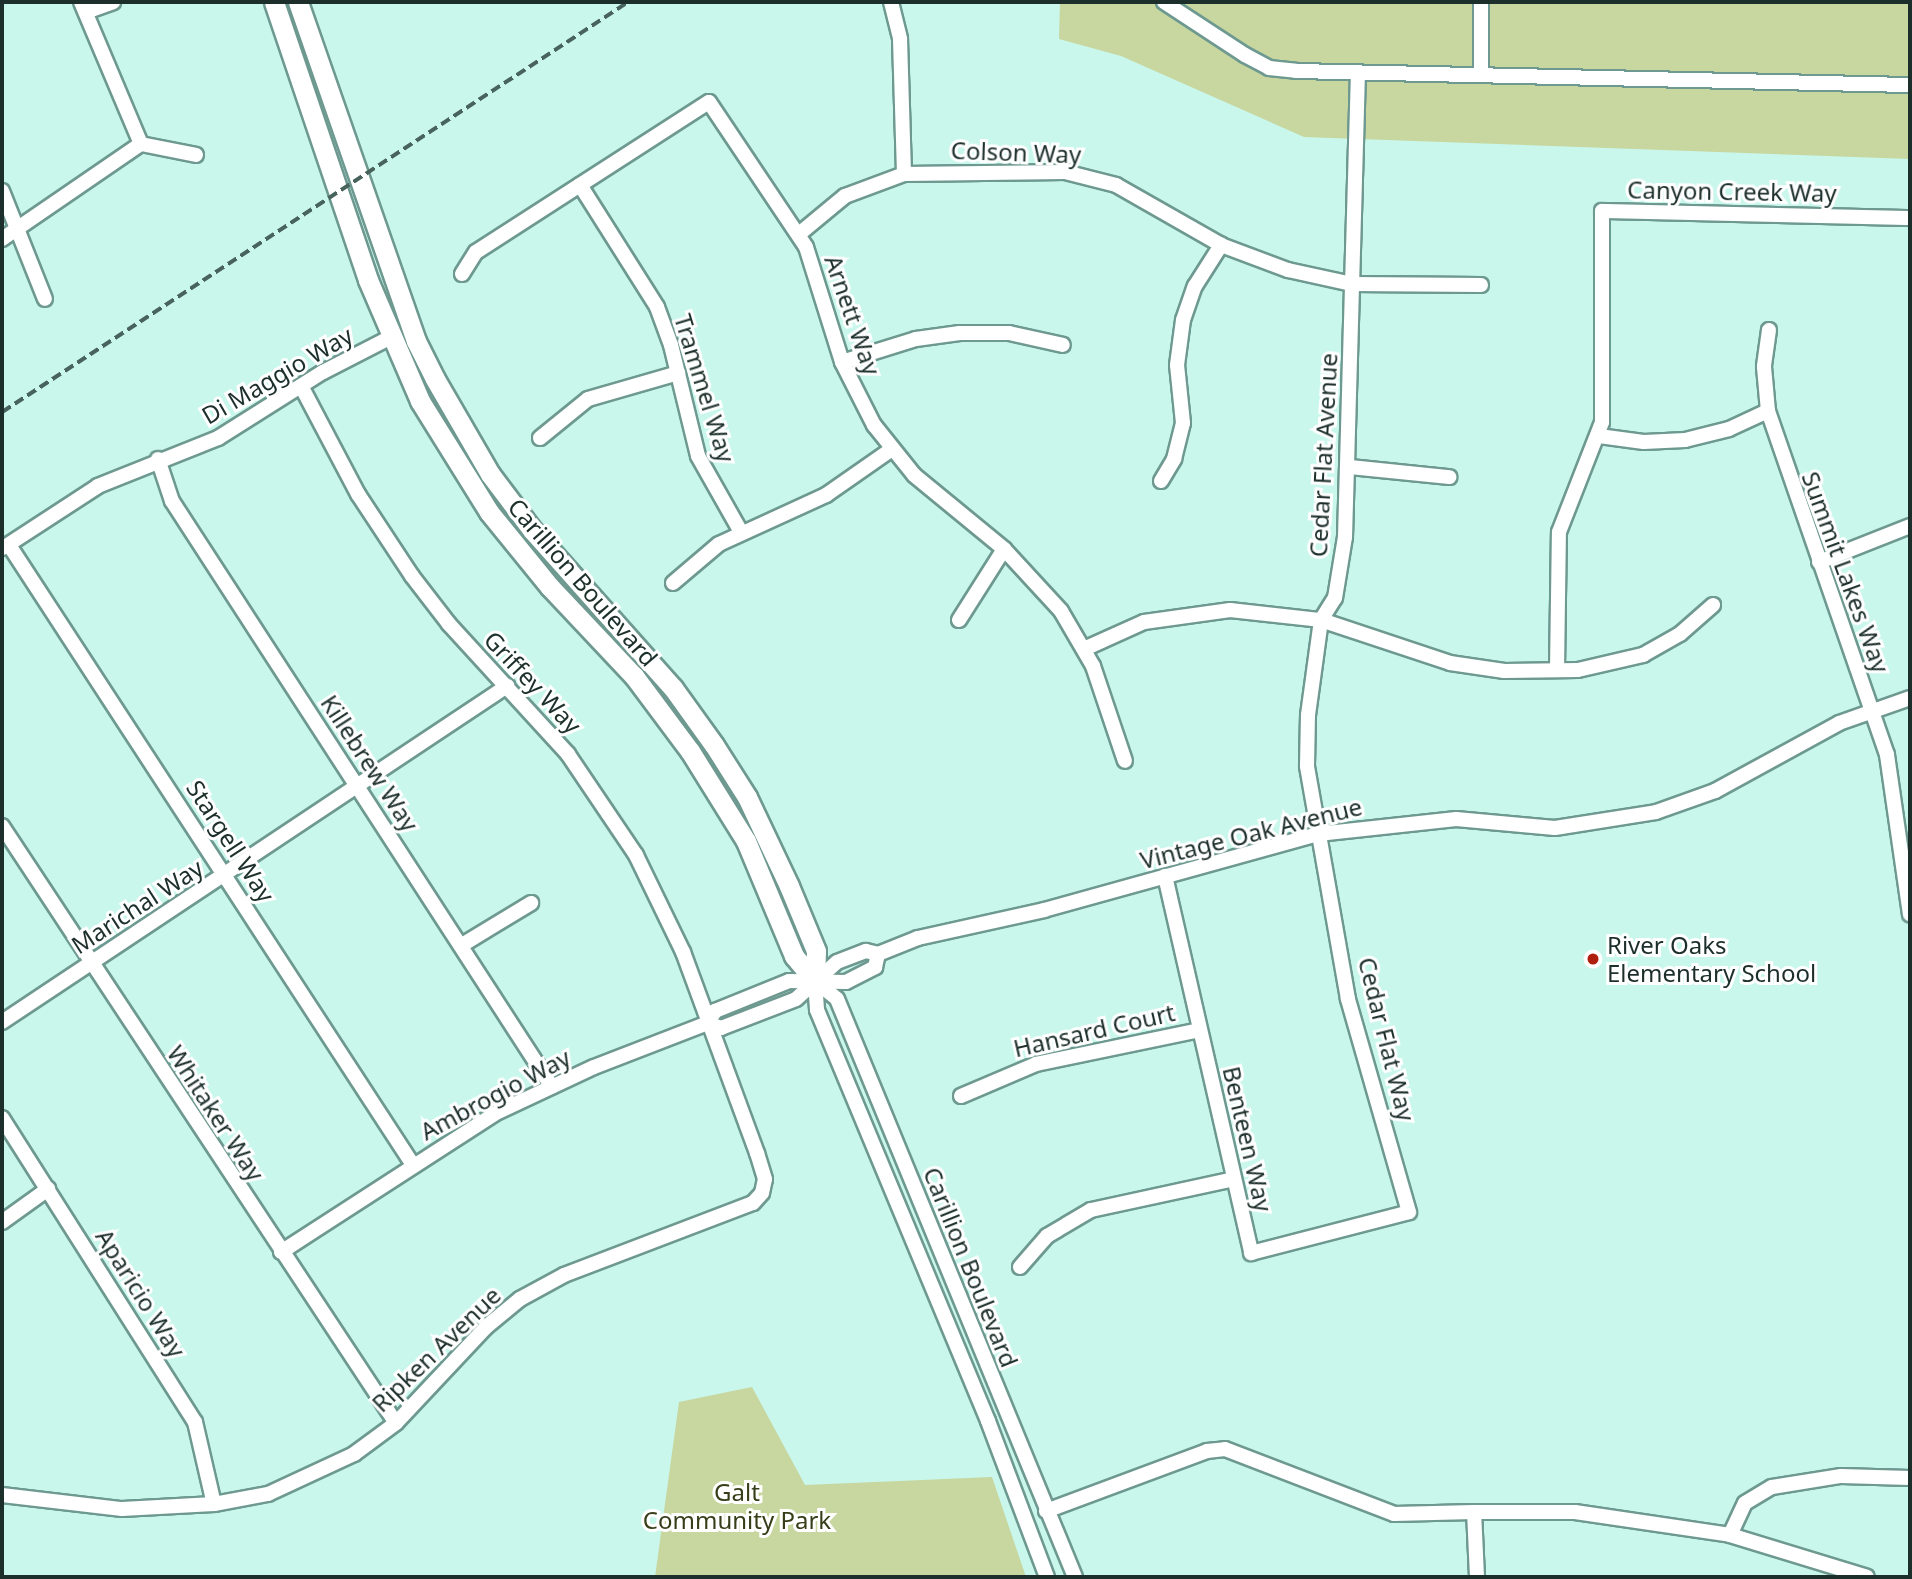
<!DOCTYPE html>
<html>
<head>
<meta charset="utf-8">
<style>
  body { margin:0 }
  #map { position:relative; width:1912px; height:1579px; overflow:hidden; background:#c9f7ec; font-family:"Noto Sans",sans-serif }
  div>[style] { position:absolute }
  .green>* { inset:0; background:#c8d69f }
  .roads { filter:drop-shadow(2px 0 #6e9990) drop-shadow(-2px 0 #6e9990) drop-shadow(0 2px #6e9990) drop-shadow(0 -2px #6e9990) }
  .street>* { height:14px; margin:-7px; padding:0 7px; transform-origin:7px; border-radius:7px; background:#fff }
  .secondary>* { height:19px; margin:-9.5px; padding:0 9.5px; transform-origin:9.5px; border-radius:9.5px; background:#fff }
  .rail>* { height:3.5px; margin-top:-1.75px; transform-origin:0; background:repeating-linear-gradient(90deg,#48625c 0 10px,transparent 0 15px) }
  .dots>* { width:19px; height:19px; translate:-50% -50%; box-sizing:border-box; border:4px solid #fff; border-radius:50% }
  span { translate:-50% -50%; white-space:nowrap; text-align:center; line-height:1.15; -webkit-text-stroke:6px #fff; paint-order:stroke }
  .street-label { font-size:24px; color:#1d2f2b }
  .poi-label { font-size:24px; color:#1d2f2b }
  .left { translate:0 -50%; text-align:left }
  .park-label { font-size:24px; color:#363e19 }
  .frame { position:absolute; inset:0; border:4px solid #1d2f2b; pointer-events:none }
</style>
</head>
<body>
<div id="map">
  <div class="green">
    <div style="clip-path:polygon(1060px 2px,1910px 2px,1910px 159px,1304px 137px,1121px 56px,1059px 39px)"></div>
    <div style="clip-path:polygon(752px 1387px,805px 1485px,992px 1477px,1026px 1577px,655px 1577px,679px 1402px)"></div>
  </div>
  <div class="roads">
    <div class="street">
      <div style="left:81px;top:2px;width:154px;rotate:67.1deg"></div>
      <div style="left:891px;top:2px;width:38px;rotate:76deg"></div>
      <div style="left:900px;top:39px;width:135px;rotate:88.3deg"></div>
      <div style="left:1164px;top:2px;width:97px;rotate:33.2deg"></div>
      <div style="left:1245px;top:55px;width:27px;rotate:28deg"></div>
      <div style="left:1269px;top:68px;width:27px;rotate:6deg"></div>
      <div style="left:1296px;top:71px;width:614px;rotate:1.31deg"></div>
      <div style="left:86px;top:12px;width:29px;rotate:-20deg"></div>
      <div style="left:1481px;top:75px;width:73px;rotate:-90deg"></div>
      <div style="left:141px;top:144px;width:56px;rotate:11.3deg"></div>
      <div style="left:580px;top:185px;width:144px;rotate:57.7deg"></div>
      <div style="left:657px;top:307px;width:40px;rotate:69.8deg"></div>
      <div style="left:671px;top:345px;width:114px;rotate:76.3deg"></div>
      <div style="left:698px;top:456px;width:87px;rotate:60.5deg"></div>
      <div style="left:2px;top:191px;width:116px;rotate:68.3deg"></div>
      <div style="left:799px;top:234px;width:60px;rotate:-39.6deg"></div>
      <div style="left:845px;top:196px;width:63px;rotate:-20.4deg"></div>
      <div style="left:904px;top:174px;width:161px;rotate:-0.7deg"></div>
      <div style="left:1065px;top:172px;width:53px;rotate:14.3deg"></div>
      <div style="left:1116px;top:185px;width:121px;rotate:29.7deg"></div>
      <div style="left:1221px;top:245px;width:72px;rotate:20.5deg"></div>
      <div style="left:1288px;top:270px;width:66px;rotate:12.3deg"></div>
      <div style="left:1352px;top:284px;width:129px;rotate:0.4deg"></div>
      <div style="left:2px;top:239px;width:168px;rotate:-34.4deg"></div>
      <div style="left:462px;top:274px;width:26px;rotate:-58deg"></div>
      <div style="left:476px;top:252px;width:277px;rotate:-32.8deg"></div>
      <div style="left:709px;top:102px;width:174px;rotate:56.2deg"></div>
      <div style="left:806px;top:247px;width:121px;rotate:72.6deg"></div>
      <div style="left:842px;top:362px;width:71px;rotate:63.1deg"></div>
      <div style="left:874px;top:425px;width:64px;rotate:51.3deg"></div>
      <div style="left:914px;top:475px;width:117px;rotate:39.4deg"></div>
      <div style="left:1004px;top:549px;width:84px;rotate:47.4deg"></div>
      <div style="left:1061px;top:611px;width:64px;rotate:59.8deg"></div>
      <div style="left:1093px;top:666px;width:100px;rotate:71.4deg"></div>
      <div style="left:1769px;top:330px;width:37px;rotate:98deg"></div>
      <div style="left:1764px;top:367px;width:44px;rotate:84.8deg"></div>
      <div style="left:1768px;top:411px;width:364px;rotate:70.9deg"></div>
      <div style="left:1887px;top:755px;width:161px;rotate:81.8deg"></div>
      <div style="left:842px;top:362px;width:77px;rotate:-17.3deg"></div>
      <div style="left:916px;top:339px;width:44px;rotate:-7.8deg"></div>
      <div style="left:960px;top:333px;width:49px"></div>
      <div style="left:1009px;top:333px;width:55px;rotate:12.5deg"></div>
      <div style="left:1599px;top:436px;width:45px;rotate:7.6deg"></div>
      <div style="left:1644px;top:442px;width:41px;rotate:-2.8deg"></div>
      <div style="left:1685px;top:440px;width:45px;rotate:-14deg"></div>
      <div style="left:1729px;top:429px;width:43px;rotate:-24.8deg"></div>
      <div style="left:540px;top:438px;width:62px;rotate:-39.1deg"></div>
      <div style="left:588px;top:399px;width:94px;rotate:-16.1deg"></div>
      <div style="left:158px;top:459px;width:44px;rotate:71.6deg"></div>
      <div style="left:172px;top:501px;width:698px;rotate:57.04deg"></div>
      <div style="left:1350px;top:467px;width:100px;rotate:5.8deg"></div>
      <div style="left:1161px;top:481px;width:26px;rotate:-59deg"></div>
      <div style="left:1174px;top:459px;width:37px;rotate:-76deg"></div>
      <div style="left:1183px;top:423px;width:58px;rotate:-95.9deg"></div>
      <div style="left:1177px;top:365px;width:45px;rotate:-82.4deg"></div>
      <div style="left:1183px;top:320px;width:36px;rotate:-71deg"></div>
      <div style="left:1195px;top:286px;width:49px;rotate:-57.6deg"></div>
      <div style="left:9px;top:545px;width:740px;rotate:56.91deg"></div>
      <div style="left:3px;top:548px;width:113px;rotate:-33.1deg"></div>
      <div style="left:98px;top:486px;width:129px;rotate:-21.8deg"></div>
      <div style="left:218px;top:438px;width:124px;rotate:-32.2deg"></div>
      <div style="left:323px;top:372px;width:76px;rotate:-27.2deg"></div>
      <div style="left:1819px;top:562px;width:98px;rotate:-21.6deg"></div>
      <div style="left:673px;top:583px;width:60px;rotate:-40.3deg"></div>
      <div style="left:719px;top:544px;width:118px;rotate:-24.6deg"></div>
      <div style="left:826px;top:495px;width:80px;rotate:-34.9deg"></div>
      <div style="left:959px;top:620px;width:84px;rotate:-57.6deg"></div>
      <div style="left:1084px;top:649px;width:66px;rotate:-24.2deg"></div>
      <div style="left:1144px;top:622px;width:87px;rotate:-7.9deg"></div>
      <div style="left:1230px;top:610px;width:92px;rotate:6.3deg"></div>
      <div style="left:1321px;top:620px;width:136px;rotate:18.4deg"></div>
      <div style="left:1450px;top:663px;width:55px;rotate:8.4deg"></div>
      <div style="left:1504px;top:671px;width:74px;rotate:-0.8deg"></div>
      <div style="left:1578px;top:670px;width:67px;rotate:-13deg"></div>
      <div style="left:1643px;top:655px;width:43px;rotate:-29.6deg"></div>
      <div style="left:1680px;top:634px;width:44px;rotate:-41.3deg"></div>
      <div style="left:1557px;top:670px;width:138px;rotate:-89.2deg"></div>
      <div style="left:1559px;top:532px;width:118px;rotate:-68.6deg"></div>
      <div style="left:1602px;top:422px;width:211px;rotate:-90deg"></div>
      <div style="left:1602px;top:211px;width:308px;rotate:1.3deg"></div>
      <div style="left:2px;top:826px;width:715px;rotate:56.58deg"></div>
      <div style="left:1165px;top:876px;width:387px;rotate:77.1deg"></div>
      <div style="left:1251px;top:1253px;width:163px;rotate:-14.5deg"></div>
      <div style="left:1409px;top:1212px;width:222px;rotate:-106deg"></div>
      <div style="left:1348px;top:999px;width:237px;rotate:-100deg"></div>
      <div style="left:1307px;top:766px;width:51px;rotate:-88.9deg"></div>
      <div style="left:1308px;top:715px;width:96px;rotate:-82.2deg"></div>
      <div style="left:1321px;top:620px;width:26px;rotate:-58deg"></div>
      <div style="left:1335px;top:598px;width:62px;rotate:-80.7deg"></div>
      <div style="left:1345px;top:537px;width:464px;rotate:-88.4deg"></div>
      <div style="left:462px;top:945px;width:81px;rotate:-31.3deg"></div>
      <div style="left:815px;top:981px;width:28px;rotate:39deg"></div>
      <div style="left:837px;top:999px;width:625px;rotate:67.62deg"></div>
      <div style="left:815px;top:981px;width:29px;rotate:86deg"></div>
      <div style="left:817px;top:1010px;width:445px;rotate:67.4deg"></div>
      <div style="left:988px;top:1421px;width:167px;rotate:69.3deg"></div>
      <div style="left:2px;top:1022px;width:607px;rotate:-33.64deg"></div>
      <div style="left:708px;top:1023px;width:14px;rotate:21deg"></div>
      <div style="left:721px;top:1028px;width:80px;rotate:-21.1deg"></div>
      <div style="left:796px;top:999px;width:55px;rotate:-42.1deg"></div>
      <div style="left:837px;top:962px;width:31px;rotate:-21deg"></div>
      <div style="left:866px;top:951px;width:12px;rotate:14deg"></div>
      <div style="left:878px;top:954px;width:43px;rotate:-21.8deg"></div>
      <div style="left:918px;top:938px;width:129px;rotate:-12.5deg"></div>
      <div style="left:1044px;top:910px;width:284px;rotate:-15.5deg"></div>
      <div style="left:1318px;top:834px;width:139px;rotate:-6.2deg"></div>
      <div style="left:1456px;top:819px;width:99px;rotate:5.2deg"></div>
      <div style="left:1555px;top:828px;width:102px;rotate:-9deg"></div>
      <div style="left:1656px;top:812px;width:63px;rotate:-19.6deg"></div>
      <div style="left:1715px;top:791px;width:141px;rotate:-28.7deg"></div>
      <div style="left:1839px;top:723px;width:75px;rotate:-19.4deg"></div>
      <div style="left:961px;top:1096px;width:82px;rotate:-23.1deg"></div>
      <div style="left:1036px;top:1064px;width:167px;rotate:-11.7deg"></div>
      <div style="left:2px;top:1118px;width:360px;rotate:57.6deg"></div>
      <div style="left:195px;top:1422px;width:84px;rotate:77deg"></div>
      <div style="left:2px;top:1222px;width:57px;rotate:-35.7deg"></div>
      <div style="left:281px;top:1252px;width:254px;rotate:-32.9deg"></div>
      <div style="left:494px;top:1114px;width:110px;rotate:-25.2deg"></div>
      <div style="left:594px;top:1067px;width:122px;rotate:-21.1deg"></div>
      <div style="left:708px;top:1023px;width:14px;rotate:-60deg"></div>
      <div style="left:715px;top:1011px;width:80px;rotate:-22.1deg"></div>
      <div style="left:789px;top:981px;width:57px;rotate:1deg"></div>
      <div style="left:846px;top:982px;width:33px;rotate:-27deg"></div>
      <div style="left:875px;top:967px;width:13px;rotate:-77deg"></div>
      <div style="left:1020px;top:1267px;width:41px;rotate:-48.9deg"></div>
      <div style="left:1047px;top:1236px;width:51px;rotate:-30.6deg"></div>
      <div style="left:1091px;top:1210px;width:146px;rotate:-12.2deg"></div>
      <div style="left:2px;top:1495px;width:121px;rotate:6.7deg"></div>
      <div style="left:122px;top:1509px;width:92px;rotate:-3.1deg"></div>
      <div style="left:214px;top:1504px;width:55px;rotate:-10.5deg"></div>
      <div style="left:268px;top:1494px;width:95px;rotate:-24.9deg"></div>
      <div style="left:354px;top:1454px;width:52px;rotate:-36.4deg"></div>
      <div style="left:396px;top:1423px;width:132px;rotate:-46.8deg"></div>
      <div style="left:486px;top:1327px;width:44px;rotate:-39.5deg"></div>
      <div style="left:520px;top:1299px;width:50px;rotate:-28.6deg"></div>
      <div style="left:564px;top:1275px;width:202px;rotate:-20.9deg"></div>
      <div style="left:753px;top:1203px;width:13px;rotate:-48deg"></div>
      <div style="left:762px;top:1193px;width:14px;rotate:-78deg"></div>
      <div style="left:765px;top:1179px;width:27px;rotate:-107deg"></div>
      <div style="left:757px;top:1153px;width:214px;rotate:-110.2deg"></div>
      <div style="left:683px;top:952px;width:108px;rotate:-115.9deg"></div>
      <div style="left:636px;top:855px;width:122px;rotate:-124deg"></div>
      <div style="left:568px;top:754px;width:176px;rotate:-132.5deg"></div>
      <div style="left:449px;top:624px;width:61px;rotate:-127.6deg"></div>
      <div style="left:412px;top:576px;width:98px;rotate:-123.4deg"></div>
      <div style="left:358px;top:494px;width:122px;rotate:-117.8deg"></div>
      <div style="left:1046px;top:1511px;width:172px;rotate:-20.4deg"></div>
      <div style="left:1207px;top:1451px;width:18px;rotate:-6deg"></div>
      <div style="left:1225px;top:1449px;width:181px;rotate:21deg"></div>
      <div style="left:1394px;top:1514px;width:80px;rotate:-1.4deg"></div>
      <div style="left:1730px;top:1535px;width:35px;rotate:-65deg"></div>
      <div style="left:1745px;top:1503px;width:31px;rotate:-31deg"></div>
      <div style="left:1772px;top:1487px;width:70px;rotate:-9.1deg"></div>
      <div style="left:1841px;top:1476px;width:69px;rotate:1.7deg"></div>
      <div style="left:1477px;top:1577px;width:65px;rotate:-92.6deg"></div>
      <div style="left:1474px;top:1512px;width:101px"></div>
      <div style="left:1575px;top:1512px;width:157px;rotate:8.4deg"></div>
      <div style="left:1730px;top:1535px;width:143px;rotate:17deg"></div>
    </div>
    <div class="secondary">
      <div style="left:274px;top:2px;width:293px;rotate:71.3deg"></div>
      <div style="left:368px;top:280px;width:132px;rotate:66.7deg"></div>
      <div style="left:420px;top:401px;width:131px;rotate:58.1deg"></div>
      <div style="left:489px;top:512px;width:97px;rotate:50.9deg"></div>
      <div style="left:550px;top:587px;width:122px;rotate:46.7deg"></div>
      <div style="left:634px;top:676px;width:94px;rotate:53.3deg"></div>
      <div style="left:690px;top:751px;width:106px;rotate:58.1deg"></div>
      <div style="left:746px;top:841px;width:125px;rotate:67.3deg"></div>
      <div style="left:794px;top:956px;width:33px;rotate:50deg"></div>
      <div style="left:298px;top:2px;width:359px;rotate:70.8deg"></div>
      <div style="left:416px;top:341px;width:42px;rotate:63.4deg"></div>
      <div style="left:435px;top:379px;width:110px;rotate:59.9deg"></div>
      <div style="left:490px;top:474px;width:71px;rotate:53deg"></div>
      <div style="left:533px;top:531px;width:210px;rotate:48.3deg"></div>
      <div style="left:673px;top:688px;width:70px;rotate:54.3deg"></div>
      <div style="left:714px;top:745px;width:62px;rotate:57.6deg"></div>
      <div style="left:747px;top:797px;width:98px;rotate:64.7deg"></div>
      <div style="left:789px;top:886px;width:70px;rotate:67.4deg"></div>
      <div style="left:816px;top:951px;width:30px;rotate:92deg"></div>
    </div>
  </div>
  <div class="rail">
    <div style="left:2px;top:412px;width:748px;rotate:-33.22deg"></div>
  </div>
  <div class="dots">
    <div style="left:1593px;top:959px;background:#ae1f0d"></div>
  </div>
  <div class="street-label">
    <span style="left:1016px;top:152px;rotate:2deg">Colson Way</span>
    <span style="left:1732px;top:191px;rotate:1deg">Canyon Creek Way</span>
    <span style="left:853px;top:315px;rotate:71deg">Arnett Way</span>
    <span style="left:277px;top:375px;rotate:-30deg">Di Maggio Way</span>
    <span style="left:705px;top:388px;rotate:73deg">Trammel Way</span>
    <span style="left:1323px;top:455px;rotate:-87deg">Cedar Flat Avenue</span>
    <span style="left:1846px;top:572px;rotate:70deg">Summit Lakes Way</span>
    <span style="left:583px;top:582px;rotate:49deg">Carillion Boulevard</span>
    <span style="left:533px;top:682px;rotate:47deg">Griffey Way</span>
    <span style="left:370px;top:763px;rotate:57deg">Killebrew Way</span>
    <span style="left:1251px;top:833px;rotate:-14deg">Vintage Oak Avenue</span>
    <span style="left:231px;top:841px;rotate:57deg">Stargell Way</span>
    <span style="left:137px;top:906px;rotate:-33deg">Marichal Way</span>
    <span style="left:1094px;top:1030px;rotate:-13deg">Hansard Court</span>
    <span style="left:1387px;top:1039px;rotate:76deg">Cedar Flat Way</span>
    <span style="left:495px;top:1094px;rotate:-28deg">Ambrogio Way</span>
    <span style="left:216px;top:1113px;rotate:57deg">Whitaker Way</span>
    <span style="left:1248px;top:1139px;rotate:77deg">Benteen Way</span>
    <span style="left:971px;top:1267px;rotate:68deg">Carillion Boulevard</span>
    <span style="left:141px;top:1293px;rotate:58deg">Aparicio Way</span>
    <span style="left:436px;top:1349px;rotate:-44deg">Ripken Avenue</span>
  </div>
  <div class="poi-label">
    <span class="left" style="left:1607px;top:959px">River Oaks<br>Elementary School</span>
  </div>
  <div class="park-label">
    <span style="left:737px;top:1506px">Galt<br>Community Park</span>
  </div>
  <div class="frame"></div>
</div>
</body>
</html>
